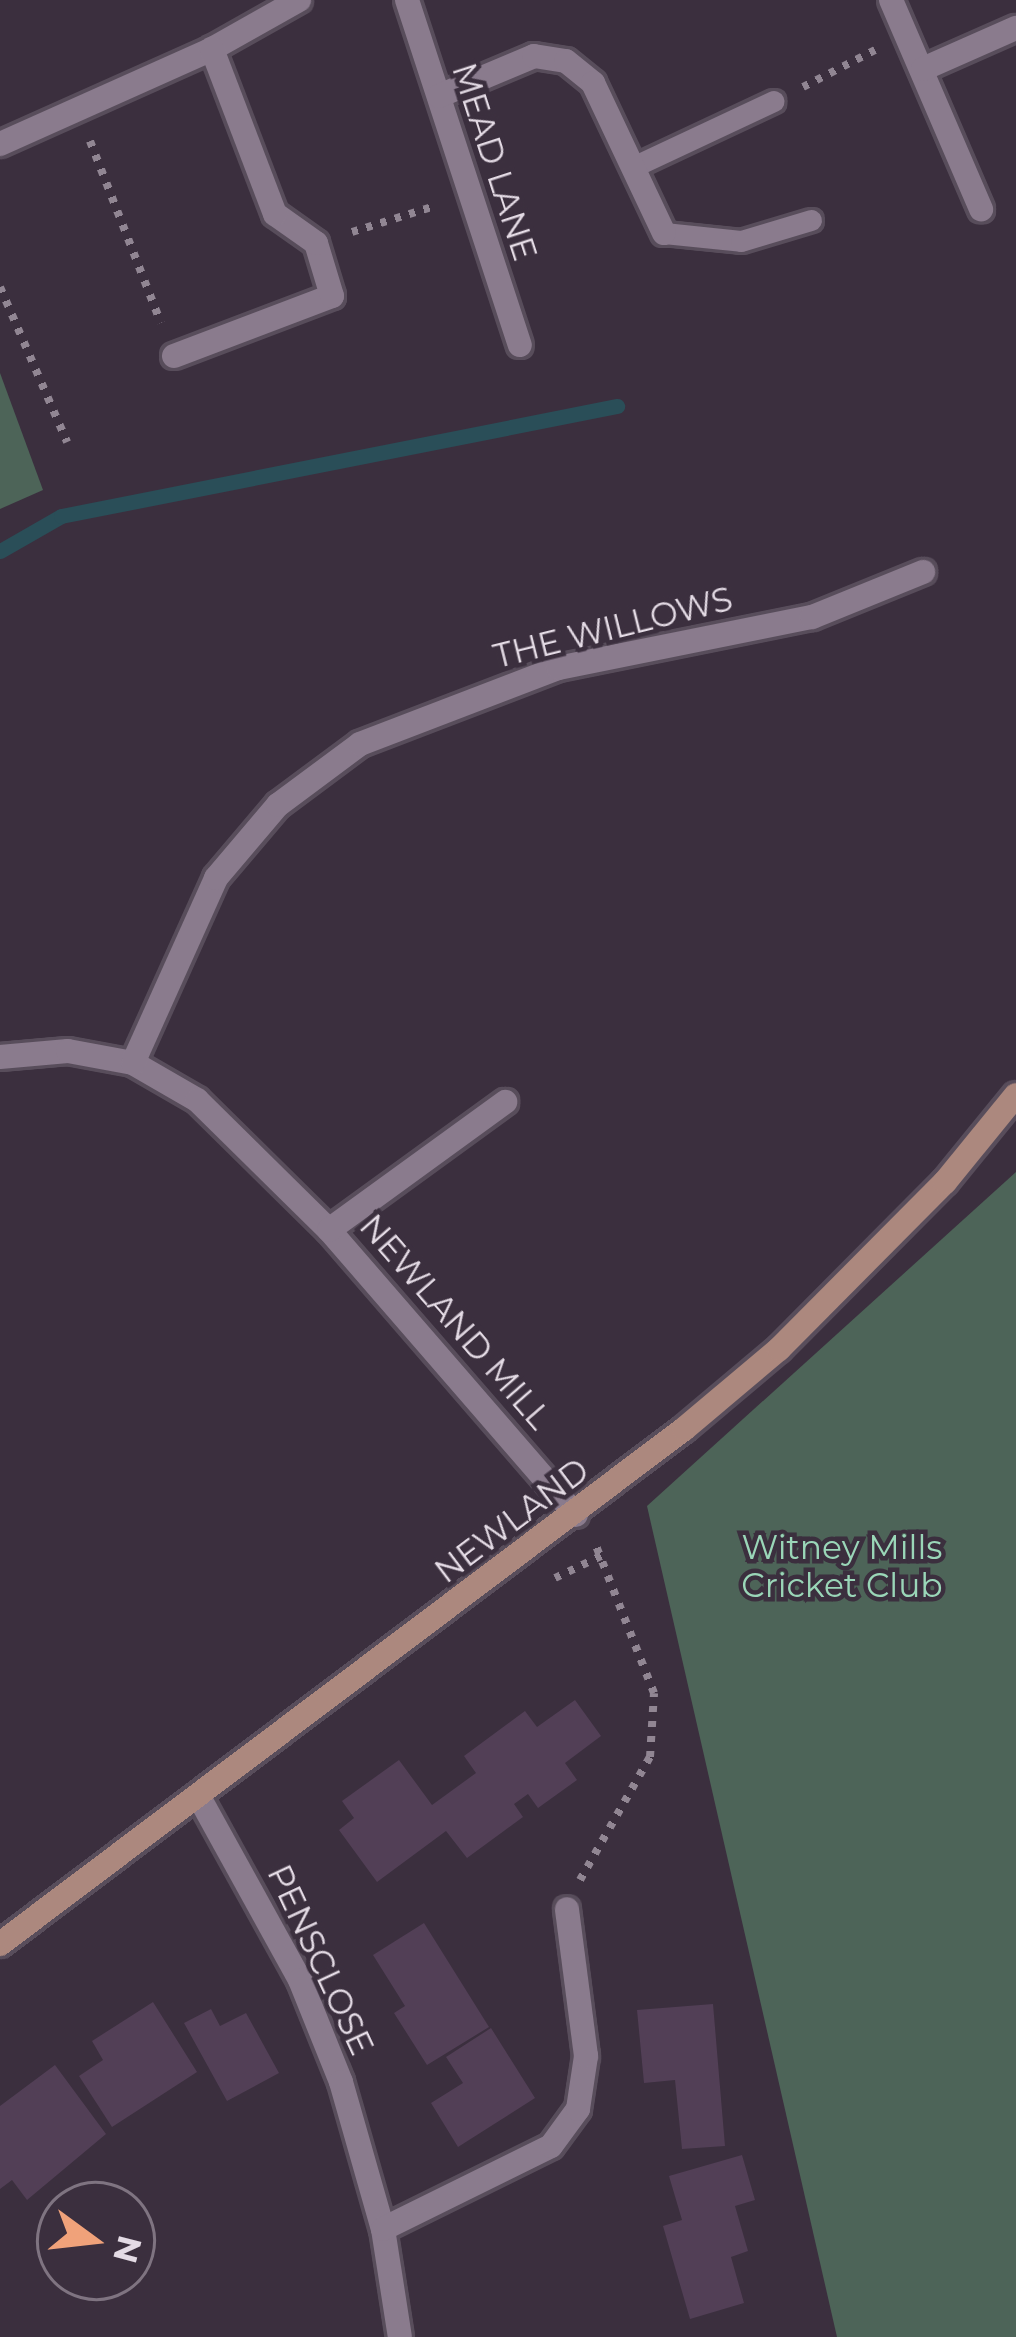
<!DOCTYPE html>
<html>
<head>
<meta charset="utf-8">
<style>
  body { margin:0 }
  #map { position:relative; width:1016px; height:2337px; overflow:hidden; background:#3b2f3e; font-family:Montserrat,sans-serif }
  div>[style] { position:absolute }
  .green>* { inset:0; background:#4d6458 }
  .stream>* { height:15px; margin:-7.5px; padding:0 7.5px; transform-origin:7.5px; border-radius:7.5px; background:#2a4e58 }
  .building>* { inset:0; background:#523f56 }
  .path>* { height:8px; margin-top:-4px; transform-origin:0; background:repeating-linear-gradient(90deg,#918693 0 6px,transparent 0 15px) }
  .roads { filter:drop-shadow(3px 0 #584d5b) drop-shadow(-3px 0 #584d5b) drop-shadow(0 3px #584d5b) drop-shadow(0 -3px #584d5b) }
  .service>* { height:21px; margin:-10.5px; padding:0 10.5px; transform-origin:10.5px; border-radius:10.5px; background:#8a7b8d }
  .minor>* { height:24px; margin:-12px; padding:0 12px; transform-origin:12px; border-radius:12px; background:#8a7b8d }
  .secondary>* { height:24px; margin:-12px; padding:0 12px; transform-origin:12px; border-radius:12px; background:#ac887e }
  span { translate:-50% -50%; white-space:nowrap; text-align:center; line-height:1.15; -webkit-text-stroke:9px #3b2f3e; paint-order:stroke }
  .street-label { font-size:33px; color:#e4dbe5 }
  .park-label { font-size:33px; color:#9ad6b8 }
  .north { position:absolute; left:36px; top:2181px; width:120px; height:120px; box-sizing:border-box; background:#3b2f3e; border:3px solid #7f7481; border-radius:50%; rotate:105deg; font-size:33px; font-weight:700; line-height:48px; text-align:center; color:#e4dbe5 }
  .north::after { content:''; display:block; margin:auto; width:42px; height:54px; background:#f0a27a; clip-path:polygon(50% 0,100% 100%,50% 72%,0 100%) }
</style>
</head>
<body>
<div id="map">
  <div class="green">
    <div style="clip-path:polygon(0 373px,43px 490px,0 509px)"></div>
    <div style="clip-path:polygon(1016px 1172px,1016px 2337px,837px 2337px,647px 1506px)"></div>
  </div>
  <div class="stream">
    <div style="left:0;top:551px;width:70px;rotate:-29.8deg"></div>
    <div style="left:61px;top:516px;width:567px;rotate:-11.19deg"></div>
  </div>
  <div class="building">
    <div style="clip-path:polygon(575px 1700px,601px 1736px,565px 1763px,577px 1780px,538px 1808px,528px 1794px,514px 1804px,523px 1817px,467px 1858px,446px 1831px,377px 1882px,339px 1830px,354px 1818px,342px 1801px,399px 1760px,432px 1805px,476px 1773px,464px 1756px,525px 1711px,537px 1727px)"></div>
    <div style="clip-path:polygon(424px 1923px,489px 2027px,427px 2065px,394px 2013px,405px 2006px,373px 1955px)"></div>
    <div style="clip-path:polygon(153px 2002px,197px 2072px,112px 2127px,79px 2076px,103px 2060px,92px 2041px)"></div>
    <div style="clip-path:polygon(713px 2004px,725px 2146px,682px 2149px,675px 2080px,644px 2083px,637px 2010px)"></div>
    <div style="clip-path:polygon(211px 2009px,220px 2026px,246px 2013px,279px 2073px,227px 2101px,184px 2023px)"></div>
    <div style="clip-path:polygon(491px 2028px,535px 2098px,458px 2147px,431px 2103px,463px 2083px,446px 2057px)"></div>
    <div style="clip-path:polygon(55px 2065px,106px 2134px,27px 2200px,12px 2180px,0 2189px,0 2106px)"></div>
    <div style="clip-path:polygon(742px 2155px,755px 2200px,735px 2206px,748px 2251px,731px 2257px,744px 2303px,690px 2319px,663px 2226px,682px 2220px,669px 2176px)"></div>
  </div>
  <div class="path">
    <div style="left:803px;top:87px;width:81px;rotate:-27.2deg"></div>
    <div style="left:90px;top:141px;width:195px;rotate:68.7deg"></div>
    <div style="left:352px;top:232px;width:87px;rotate:-17.4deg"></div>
    <div style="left:0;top:287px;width:169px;rotate:66.6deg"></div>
    <div style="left:555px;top:1578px;width:53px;rotate:-25.6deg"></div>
    <div style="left:580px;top:1880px;width:142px;rotate:-60.4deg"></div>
    <div style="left:650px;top:1757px;width:64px;rotate:-86.4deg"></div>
    <div style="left:654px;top:1693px;width:163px;rotate:-111.5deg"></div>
  </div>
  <div class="roads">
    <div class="service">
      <div style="left:635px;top:166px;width:153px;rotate:-25.1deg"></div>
      <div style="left:664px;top:233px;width:77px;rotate:5.9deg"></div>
      <div style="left:741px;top:241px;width:73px;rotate:-16.7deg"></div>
    </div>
    <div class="minor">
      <div style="left:407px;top:0;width:363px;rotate:71.9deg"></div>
      <div style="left:891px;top:0;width:228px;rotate:66.7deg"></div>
      <div style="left:923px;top:69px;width:102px;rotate:-23.8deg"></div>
      <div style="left:439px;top:96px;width:103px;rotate:-22.8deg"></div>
      <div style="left:534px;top:56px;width:32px;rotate:9deg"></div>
      <div style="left:566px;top:61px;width:35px;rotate:39deg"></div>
      <div style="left:593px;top:83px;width:166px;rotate:64.7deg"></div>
      <div style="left:0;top:144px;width:232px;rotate:-24.1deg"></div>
      <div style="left:212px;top:49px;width:100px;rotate:-29.4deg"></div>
      <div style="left:174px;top:356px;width:169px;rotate:-20.8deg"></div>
      <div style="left:332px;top:296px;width:55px;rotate:-106.8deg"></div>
      <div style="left:316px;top:243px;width:50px;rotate:-144.7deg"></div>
      <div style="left:275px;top:214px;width:177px;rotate:-110.9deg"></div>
      <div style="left:0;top:1057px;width:68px;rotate:-5deg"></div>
      <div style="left:68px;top:1051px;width:66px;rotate:10.5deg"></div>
      <div style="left:133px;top:1063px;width:74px;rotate:30deg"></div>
      <div style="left:197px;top:1100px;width:185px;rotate:44.6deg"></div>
      <div style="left:329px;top:1230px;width:377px;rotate:49.1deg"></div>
      <div style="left:133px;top:1063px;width:203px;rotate:-65.8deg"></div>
      <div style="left:216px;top:878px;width:96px;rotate:-49.7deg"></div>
      <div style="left:278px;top:805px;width:102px;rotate:-36.6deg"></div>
      <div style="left:360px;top:744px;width:212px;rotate:-21deg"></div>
      <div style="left:558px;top:668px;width:259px;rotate:-11.4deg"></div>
      <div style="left:812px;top:617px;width:120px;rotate:-22.1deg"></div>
      <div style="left:329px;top:1230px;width:218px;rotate:-36deg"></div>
      <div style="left:199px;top:1797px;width:209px;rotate:61.1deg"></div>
      <div style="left:300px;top:1980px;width:110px;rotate:68.1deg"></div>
      <div style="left:341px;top:2082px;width:153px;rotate:74.1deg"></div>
      <div style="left:383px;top:2229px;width:109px;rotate:81.1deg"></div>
      <div style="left:383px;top:2229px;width:187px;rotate:-26.3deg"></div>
      <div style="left:551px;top:2146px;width:46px;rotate:-53.9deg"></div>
      <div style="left:578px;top:2109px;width:54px;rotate:-81.4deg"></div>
      <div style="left:586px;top:2056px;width:148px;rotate:-97.4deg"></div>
    </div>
    <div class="secondary">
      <div style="left:0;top:1944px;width:856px;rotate:-36.98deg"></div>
      <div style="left:684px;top:1429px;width:124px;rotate:-40.1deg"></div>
      <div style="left:779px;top:1349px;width:235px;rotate:-45.2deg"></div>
      <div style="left:945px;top:1182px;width:112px;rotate:-50.8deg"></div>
    </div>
  </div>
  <div class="street-label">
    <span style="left:494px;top:162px;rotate:72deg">MEAD LANE</span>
    <span style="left:613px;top:628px;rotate:-14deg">THE WILLOWS</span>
    <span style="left:455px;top:1322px;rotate:49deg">NEWLAND MILL</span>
    <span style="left:512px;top:1521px;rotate:-37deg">NEWLAND</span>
    <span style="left:320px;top:1960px;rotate:65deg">PENSCLOSE</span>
  </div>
  <div class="park-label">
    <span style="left:842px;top:1567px">Witney Mills<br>Cricket Club</span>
  </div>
  <div class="north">N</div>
</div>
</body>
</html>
